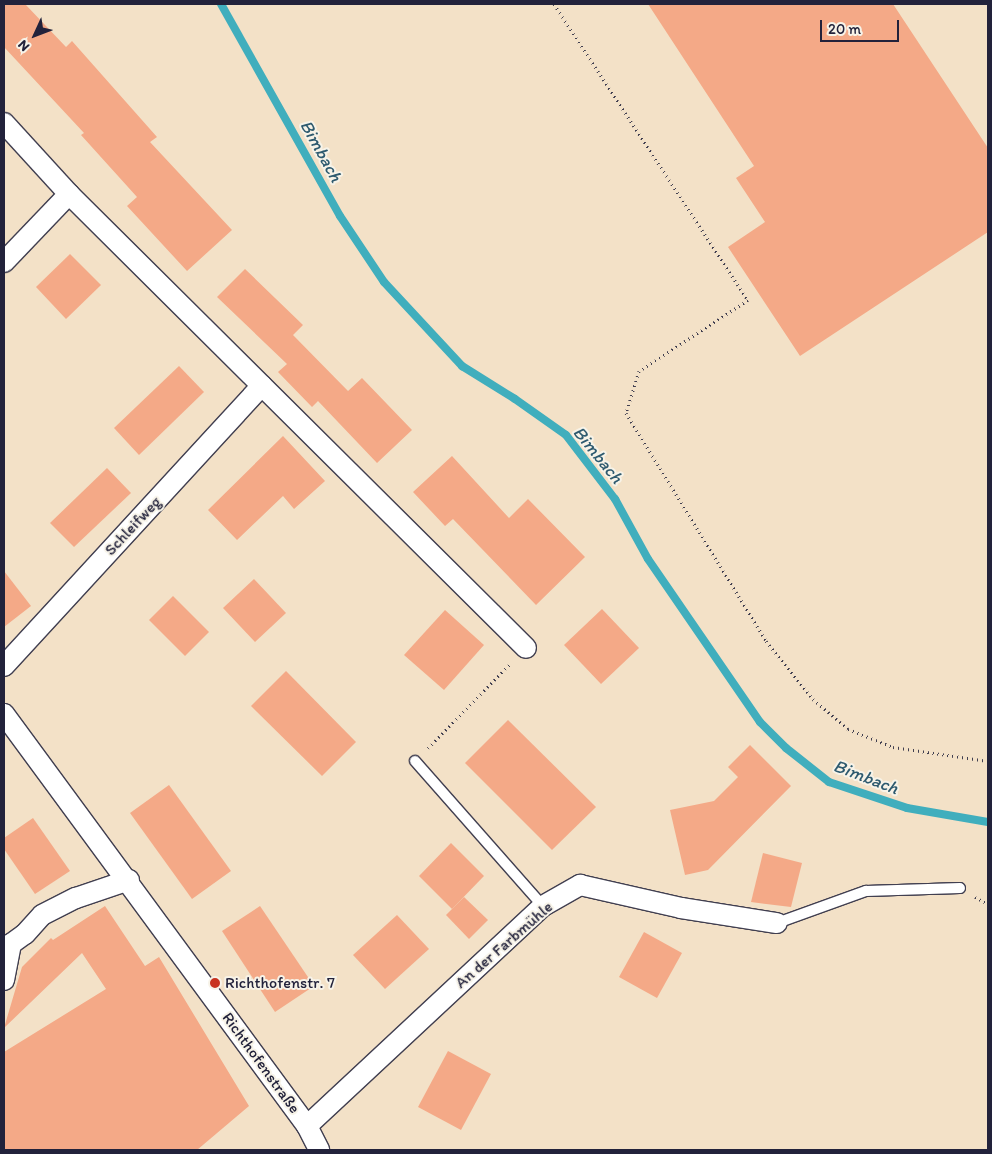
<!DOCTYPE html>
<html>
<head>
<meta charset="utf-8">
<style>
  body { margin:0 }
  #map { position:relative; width:992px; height:1154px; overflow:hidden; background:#f3e1c7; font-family:Itim,sans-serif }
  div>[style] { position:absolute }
  .stream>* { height:8px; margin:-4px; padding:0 4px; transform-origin:4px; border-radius:4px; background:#40aebd }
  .building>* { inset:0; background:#f4a987 }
  .path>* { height:3px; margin-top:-1.5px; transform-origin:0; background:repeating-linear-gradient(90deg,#413f50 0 1px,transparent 0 5px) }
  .roads { filter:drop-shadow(1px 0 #413f50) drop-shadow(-1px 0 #413f50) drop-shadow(0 1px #413f50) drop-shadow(0 -1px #413f50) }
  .lane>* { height:10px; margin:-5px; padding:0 5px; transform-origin:5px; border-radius:5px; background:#fff }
  .street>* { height:20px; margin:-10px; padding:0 10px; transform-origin:10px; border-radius:10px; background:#fff }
  .dots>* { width:14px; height:14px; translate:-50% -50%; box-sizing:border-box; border:2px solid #f7f3e8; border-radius:50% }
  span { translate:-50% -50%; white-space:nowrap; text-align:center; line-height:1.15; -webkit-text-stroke:4px #f7f3e8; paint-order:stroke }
  .street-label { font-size:16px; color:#22223b }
  .poi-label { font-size:16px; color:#22223b }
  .left { translate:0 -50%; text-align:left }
  .water-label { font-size:18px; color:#2e5a6f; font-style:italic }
  .frame { position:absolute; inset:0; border:5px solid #22223b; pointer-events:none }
  .north { position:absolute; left:10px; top:10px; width:50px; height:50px; -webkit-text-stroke:4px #f7f3e8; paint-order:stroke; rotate:227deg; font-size:14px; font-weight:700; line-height:20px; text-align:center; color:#22223b }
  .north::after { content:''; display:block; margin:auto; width:18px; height:22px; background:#22223b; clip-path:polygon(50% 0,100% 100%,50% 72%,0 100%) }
  .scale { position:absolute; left:820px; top:20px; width:79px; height:22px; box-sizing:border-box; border:2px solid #22223b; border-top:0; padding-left:6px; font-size:15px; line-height:18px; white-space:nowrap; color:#22223b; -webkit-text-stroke:4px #f7f3e8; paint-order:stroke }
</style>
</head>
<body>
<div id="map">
  <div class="stream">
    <div style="left:221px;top:4px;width:243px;rotate:60.7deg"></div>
    <div style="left:340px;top:216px;width:79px;rotate:56.3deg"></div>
    <div style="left:384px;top:282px;width:115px;rotate:47.1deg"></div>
    <div style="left:462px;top:366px;width:62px;rotate:31.9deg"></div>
    <div style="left:515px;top:399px;width:62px;rotate:35.2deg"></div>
    <div style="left:566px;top:435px;width:81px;rotate:52.6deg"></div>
    <div style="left:615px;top:499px;width:68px;rotate:61.2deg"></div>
    <div style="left:648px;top:559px;width:198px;rotate:55.5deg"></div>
    <div style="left:760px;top:722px;width:37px;rotate:45deg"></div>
    <div style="left:786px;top:748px;width:55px;rotate:38.3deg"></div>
    <div style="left:829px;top:782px;width:82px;rotate:18.4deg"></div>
    <div style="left:907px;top:808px;width:82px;rotate:9.8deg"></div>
  </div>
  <div class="building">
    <div style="clip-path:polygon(4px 4px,25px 4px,66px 47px,72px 41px,157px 137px,150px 142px,232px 230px,187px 271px,127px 206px,137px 197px,81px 135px,84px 133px,4px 47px)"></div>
    <div style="clip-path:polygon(648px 4px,893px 4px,988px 148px,988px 232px,800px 356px,728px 247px,765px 222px,736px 178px,754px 166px)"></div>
    <div style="clip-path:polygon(70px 254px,101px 285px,66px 319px,36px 287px)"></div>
    <div style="clip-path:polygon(245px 269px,303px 325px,293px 335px,348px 391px,362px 378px,412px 430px,377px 463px,318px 401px,312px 407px,278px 372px,287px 364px,217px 297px)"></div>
    <div style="clip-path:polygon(179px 366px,204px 392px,139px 455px,114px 428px)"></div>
    <div style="clip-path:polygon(283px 436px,325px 481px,294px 509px,283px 496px,237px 540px,208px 510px)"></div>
    <div style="clip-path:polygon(452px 456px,509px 518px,528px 499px,585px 557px,536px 605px,453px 519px,445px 526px,413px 492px)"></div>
    <div style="clip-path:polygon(107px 468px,131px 493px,74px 547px,50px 523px)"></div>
    <div style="clip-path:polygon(4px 571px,31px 606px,4px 627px)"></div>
    <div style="clip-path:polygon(254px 579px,286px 613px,255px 642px,223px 608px)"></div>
    <div style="clip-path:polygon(173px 596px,209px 632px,185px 656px,149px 620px)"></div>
    <div style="clip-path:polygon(602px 609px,639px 648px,601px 684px,564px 645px)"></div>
    <div style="clip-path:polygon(445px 610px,484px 645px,444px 690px,404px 655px)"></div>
    <div style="clip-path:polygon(286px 671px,356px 742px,322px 776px,251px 706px)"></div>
    <div style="clip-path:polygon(508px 720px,596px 807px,552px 850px,465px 763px)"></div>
    <div style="clip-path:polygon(750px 745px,791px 786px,708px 870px,685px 875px,670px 810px,714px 801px,738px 777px,728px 767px)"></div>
    <div style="clip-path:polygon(169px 785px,231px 871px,192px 899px,130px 813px)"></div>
    <div style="clip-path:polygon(33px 818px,70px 871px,35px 894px,4px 849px,4px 838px)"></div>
    <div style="clip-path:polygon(451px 843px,484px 876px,452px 909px,419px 876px)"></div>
    <div style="clip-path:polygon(763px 853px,802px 863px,791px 907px,751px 902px)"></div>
    <div style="clip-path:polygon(464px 897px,488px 920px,469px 939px,446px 915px)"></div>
    <div style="clip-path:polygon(105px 906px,145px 966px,159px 957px,249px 1106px,197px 1150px,4px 1150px,4px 1052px,106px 989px,82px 953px,4px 1028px,22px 967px,51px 938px,53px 940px)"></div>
    <div style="clip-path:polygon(260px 906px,314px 986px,275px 1012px,222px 931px)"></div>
    <div style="clip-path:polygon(397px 915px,429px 949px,385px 989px,353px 955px)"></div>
    <div style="clip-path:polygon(644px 932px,682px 953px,657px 998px,619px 977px)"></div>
    <div style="clip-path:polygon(448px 1051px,491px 1074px,461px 1130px,418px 1107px)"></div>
  </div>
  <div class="path">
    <div style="left:554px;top:4px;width:354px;rotate:56.8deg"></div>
    <div style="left:748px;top:300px;width:130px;rotate:146.9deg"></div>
    <div style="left:639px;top:371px;width:44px;rotate:107.2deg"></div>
    <div style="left:626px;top:413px;width:268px;rotate:58.4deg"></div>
    <div style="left:766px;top:641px;width:75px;rotate:51deg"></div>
    <div style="left:813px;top:699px;width:46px;rotate:40.6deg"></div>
    <div style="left:848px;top:729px;width:48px;rotate:21.8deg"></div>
    <div style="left:893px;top:747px;width:96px;rotate:8.4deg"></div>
    <div style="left:428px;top:748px;width:119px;rotate:-45.7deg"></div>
    <div style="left:975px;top:897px;width:15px;rotate:28deg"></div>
  </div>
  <div class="roads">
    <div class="lane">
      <div style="left:415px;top:761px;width:193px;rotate:48.6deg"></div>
      <div style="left:777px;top:923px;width:95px;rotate:-19.8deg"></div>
      <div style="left:866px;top:891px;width:94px;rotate:-1.8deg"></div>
    </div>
    <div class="street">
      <div style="left:4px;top:123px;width:96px;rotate:47.5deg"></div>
      <div style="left:69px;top:194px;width:644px;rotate:44.81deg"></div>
      <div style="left:4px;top:262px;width:94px;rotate:-46.3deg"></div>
      <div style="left:4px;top:666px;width:381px;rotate:-47.4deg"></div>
      <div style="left:4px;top:714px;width:511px;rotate:53.67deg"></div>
      <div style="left:307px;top:1126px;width:27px;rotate:63deg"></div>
      <div style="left:4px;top:980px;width:37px;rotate:-79deg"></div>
      <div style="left:11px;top:944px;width:17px;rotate:-36deg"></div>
      <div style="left:25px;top:934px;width:25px;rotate:-48deg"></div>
      <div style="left:42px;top:915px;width:38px;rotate:-27deg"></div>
      <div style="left:76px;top:898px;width:56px;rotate:-18.8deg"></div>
      <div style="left:307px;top:1126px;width:323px;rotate:-43deg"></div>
      <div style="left:543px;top:906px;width:43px;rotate:-29.6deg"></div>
      <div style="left:580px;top:885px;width:104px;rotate:12.8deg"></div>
      <div style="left:681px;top:908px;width:97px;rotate:8.9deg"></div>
    </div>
  </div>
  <div class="dots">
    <div style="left:215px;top:983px;background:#c8321e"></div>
  </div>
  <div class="street-label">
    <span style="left:133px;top:526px;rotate:-47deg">Schleifweg</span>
    <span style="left:504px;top:945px;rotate:-41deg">An der Farbmühle</span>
    <span style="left:261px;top:1063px;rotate:54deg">Richthofenstraße</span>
  </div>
  <div class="poi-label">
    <span class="left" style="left:225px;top:983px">Richthofenstr. 7</span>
  </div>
  <div class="water-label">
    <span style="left:321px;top:151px;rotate:61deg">Bimbach</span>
    <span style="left:598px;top:455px;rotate:51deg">Bimbach</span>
    <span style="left:866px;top:777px;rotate:21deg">Bimbach</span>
  </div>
  <div class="frame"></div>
  <div class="north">N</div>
  <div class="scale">20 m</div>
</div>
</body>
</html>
